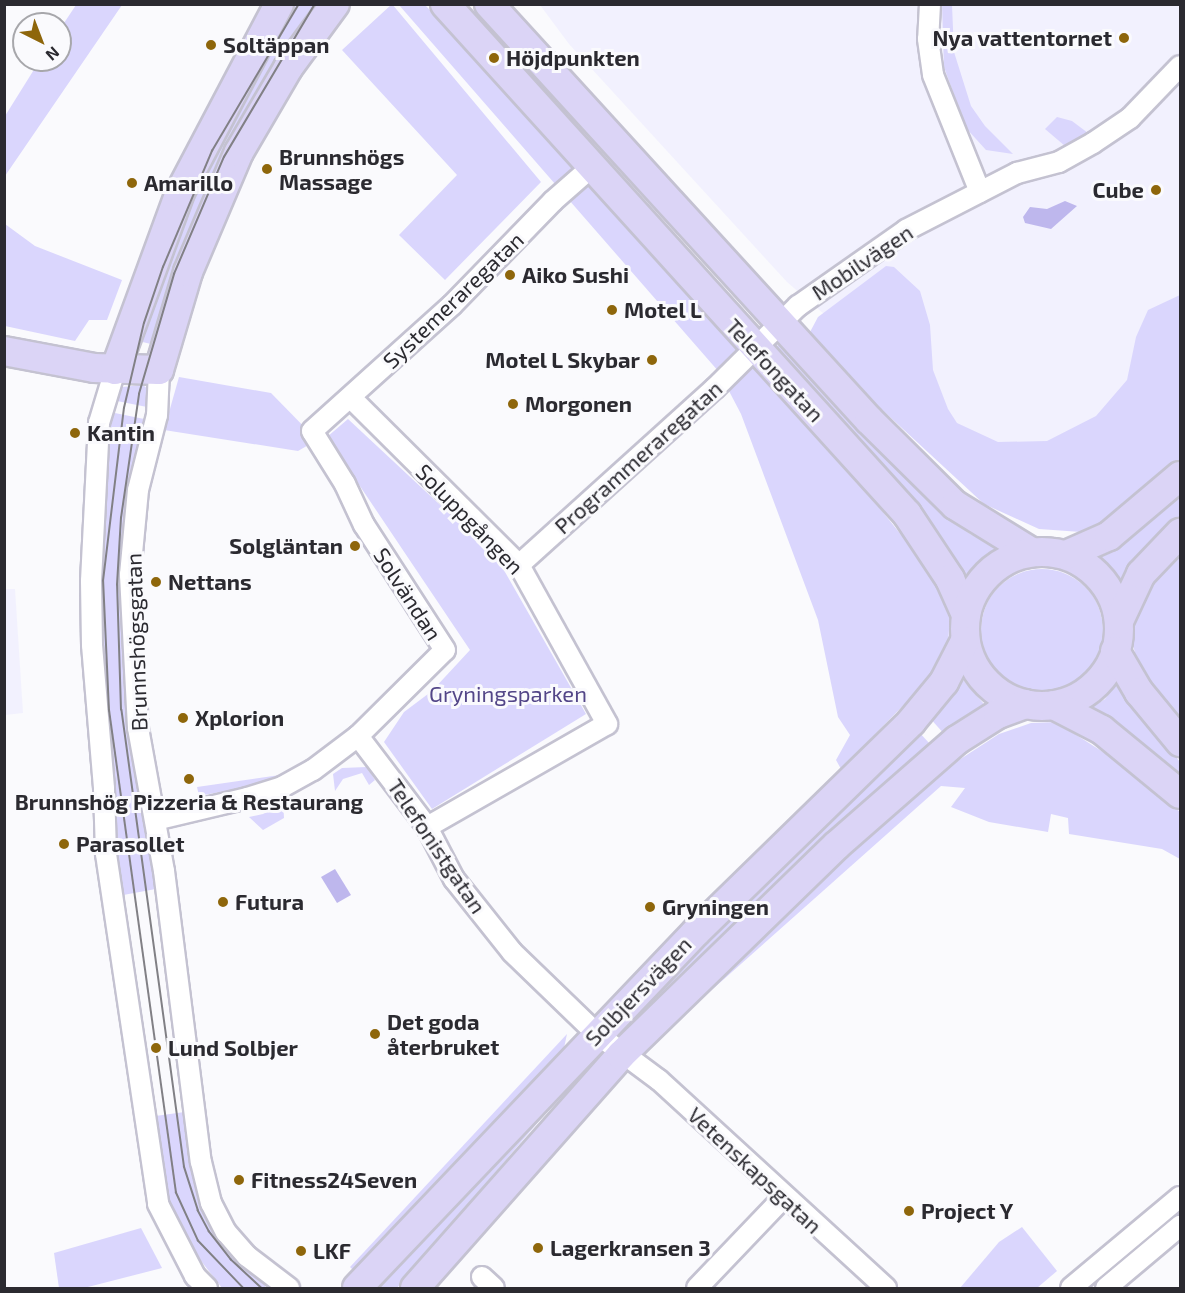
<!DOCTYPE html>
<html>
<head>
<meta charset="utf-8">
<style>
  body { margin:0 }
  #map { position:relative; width:1185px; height:1293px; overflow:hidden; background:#fafafd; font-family:"Exo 2",sans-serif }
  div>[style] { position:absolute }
  .built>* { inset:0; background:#f2f1fe }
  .green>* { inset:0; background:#dad6fd }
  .round { border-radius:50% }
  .water>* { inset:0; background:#beb7ed }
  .roads { filter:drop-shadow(2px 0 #c4c2d1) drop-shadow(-2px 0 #c4c2d1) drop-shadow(0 2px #c4c2d1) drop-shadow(0 -2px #c4c2d1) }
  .street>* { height:20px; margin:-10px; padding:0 10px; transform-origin:10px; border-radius:10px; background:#fff }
  .secondary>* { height:28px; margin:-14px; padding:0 14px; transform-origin:14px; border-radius:14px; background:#dbd4f6 }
  .secondary>.ring { margin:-14px; padding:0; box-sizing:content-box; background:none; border:28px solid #dbd4f6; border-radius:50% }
  .tram>* { height:1.5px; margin:-0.75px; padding:0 0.75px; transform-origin:0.75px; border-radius:0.75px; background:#818085 }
  .dots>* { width:16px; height:16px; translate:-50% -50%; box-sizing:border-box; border:3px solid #fafafd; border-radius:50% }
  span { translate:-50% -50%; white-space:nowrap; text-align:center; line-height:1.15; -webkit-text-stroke:6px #fafafd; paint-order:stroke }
  .poi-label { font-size:22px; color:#2b2a30; font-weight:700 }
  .right { translate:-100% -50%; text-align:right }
  .left { translate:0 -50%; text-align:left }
  .street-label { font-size:22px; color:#2b2a30 }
  .park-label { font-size:22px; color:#534688 }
  .frame { position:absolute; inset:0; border:6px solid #2b2a30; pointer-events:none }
  .north { position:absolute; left:12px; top:12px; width:60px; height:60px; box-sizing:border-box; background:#fafafd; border:2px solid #a7a7ab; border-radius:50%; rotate:138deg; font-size:16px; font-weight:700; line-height:24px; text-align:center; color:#2b2a30 }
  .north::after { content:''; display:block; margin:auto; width:21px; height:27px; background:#8e660b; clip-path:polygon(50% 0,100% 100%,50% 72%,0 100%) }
</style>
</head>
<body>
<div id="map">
  <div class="built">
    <div style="clip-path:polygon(540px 5px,1180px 5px,1180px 351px,1070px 456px,994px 461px,787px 282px,569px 44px)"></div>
    <div style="clip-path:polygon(5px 589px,15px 589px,23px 713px,5px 715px)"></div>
  </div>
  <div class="green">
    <div style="clip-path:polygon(392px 4px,541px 182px,445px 280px,399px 235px,457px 175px,342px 50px)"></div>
    <div style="clip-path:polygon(942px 4px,952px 5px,954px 52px,971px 106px,985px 126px,1013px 154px,986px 150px,966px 128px,944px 67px)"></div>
    <div style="clip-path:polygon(76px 5px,122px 5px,5px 176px,5px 116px,40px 60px,60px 60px,60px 29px)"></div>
    <div style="clip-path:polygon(291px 5px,327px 5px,159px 336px,151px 344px,134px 340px,178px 217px)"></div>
    <div style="clip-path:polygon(399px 5px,425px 5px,500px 81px,834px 451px,934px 576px,950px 614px,948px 646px,936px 672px,841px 769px,836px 760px,850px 735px,838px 717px,818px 620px,741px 414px,719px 372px)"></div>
    <div style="clip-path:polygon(1057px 117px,1072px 121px,1088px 133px,1065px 146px,1045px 129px)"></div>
    <div style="clip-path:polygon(5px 224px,35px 246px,122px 280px,107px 320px,89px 320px,75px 341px,5px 326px)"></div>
    <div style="clip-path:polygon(886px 266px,894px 267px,920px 291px,930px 325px,933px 370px,948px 409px,957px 423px,998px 442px,1047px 441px,1096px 416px,1127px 380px,1136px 337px,1148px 310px,1180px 295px,1180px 459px,1110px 518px,1081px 532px,1039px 529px,984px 504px,811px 344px,810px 332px,818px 317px)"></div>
    <div style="clip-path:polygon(775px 345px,781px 346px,934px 505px,970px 534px,998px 547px,964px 582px,772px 348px)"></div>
    <div style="clip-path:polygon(179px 377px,271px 393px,317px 440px,298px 451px,164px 430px)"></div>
    <div style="clip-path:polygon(143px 385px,151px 392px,152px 408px,112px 400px,122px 387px)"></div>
    <div style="clip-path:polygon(110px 412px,149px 420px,123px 581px,124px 651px,137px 779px,154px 836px,161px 888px,118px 896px,103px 710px,98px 580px)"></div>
    <div style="clip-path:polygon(348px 419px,497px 558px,586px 714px,432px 809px,384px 742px,404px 712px,432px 691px,470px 650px,327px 437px)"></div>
    <div style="clip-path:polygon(1180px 493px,1180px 516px,1121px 582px,1098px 556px,1124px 540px)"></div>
    <div style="clip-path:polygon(1180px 551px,1180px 719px,1138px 664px,1131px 638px,1135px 612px,1154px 580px)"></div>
    <div class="round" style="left:981px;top:569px;width:122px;height:122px"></div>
    <div style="clip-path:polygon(963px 680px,984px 704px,945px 735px,929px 717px)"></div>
    <div style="clip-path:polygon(1117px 683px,1180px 762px,1180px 782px,1089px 709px,1105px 699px)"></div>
    <div style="clip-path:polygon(1056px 722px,1128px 768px,1180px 812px,1180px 859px,1162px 849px,1069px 834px,1068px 818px,1051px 814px,1048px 832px,989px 822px,951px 807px,965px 788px,941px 786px,660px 1036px,752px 941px,919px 786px,999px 734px,1031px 723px)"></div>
    <div style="clip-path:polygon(917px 730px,931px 745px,627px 1031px,617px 1032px,618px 1023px)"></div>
    <div style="clip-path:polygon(367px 767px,375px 780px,369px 785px,362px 773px,343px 779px,335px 791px,333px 774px,342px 768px)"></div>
    <div style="clip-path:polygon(280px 775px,266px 783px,199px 796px,197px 787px)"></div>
    <div style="clip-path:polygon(283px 800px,284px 818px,263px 830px,249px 817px,263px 814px,271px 810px,275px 802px)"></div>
    <div style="clip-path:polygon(567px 1034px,564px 1048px,359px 1276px,350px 1267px)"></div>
    <div style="clip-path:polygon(574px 1080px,397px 1288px,371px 1288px)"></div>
    <div style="clip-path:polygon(192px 1111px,203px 1194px,273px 1278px,264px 1288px,222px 1288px,184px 1239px,170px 1210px,158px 1176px,148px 1117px)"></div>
    <div style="clip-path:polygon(1022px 1227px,1057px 1271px,1037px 1288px,960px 1288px,999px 1242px)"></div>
    <div style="clip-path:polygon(141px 1228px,162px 1268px,84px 1288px,59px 1288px,54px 1253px)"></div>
  </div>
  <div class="water">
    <div style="clip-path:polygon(1065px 201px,1077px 206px,1051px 229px,1025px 223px,1023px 217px,1030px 207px,1047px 209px)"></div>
    <div style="clip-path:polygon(335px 869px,351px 895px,337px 903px,321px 877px)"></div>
  </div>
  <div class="roads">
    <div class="street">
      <div style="left:930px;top:4px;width:35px;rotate:93deg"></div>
      <div style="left:928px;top:39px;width:36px;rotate:82deg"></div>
      <div style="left:933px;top:75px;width:126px;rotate:68.1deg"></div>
      <div style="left:115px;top:370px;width:55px;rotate:106.8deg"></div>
      <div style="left:99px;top:423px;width:158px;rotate:92.9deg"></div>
      <div style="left:91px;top:581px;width:64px;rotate:89.1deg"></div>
      <div style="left:92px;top:645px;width:144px;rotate:85.2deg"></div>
      <div style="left:104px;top:789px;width:65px;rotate:88.2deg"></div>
      <div style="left:106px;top:854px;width:354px;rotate:81.5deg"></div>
      <div style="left:158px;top:1204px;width:81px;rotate:62.8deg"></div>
      <div style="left:195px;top:1276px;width:17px;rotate:45deg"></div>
      <div style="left:159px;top:370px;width:45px;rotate:92.5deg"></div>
      <div style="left:157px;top:415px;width:77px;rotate:104.2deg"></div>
      <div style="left:138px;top:490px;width:85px;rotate:95.4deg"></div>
      <div style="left:130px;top:575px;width:153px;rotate:87deg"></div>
      <div style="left:138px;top:728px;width:145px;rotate:79.7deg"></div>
      <div style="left:164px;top:871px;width:293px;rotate:82.8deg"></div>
      <div style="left:201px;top:1162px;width:42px;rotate:76.3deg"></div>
      <div style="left:211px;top:1203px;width:33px;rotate:63deg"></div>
      <div style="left:226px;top:1232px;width:32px;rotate:49deg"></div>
      <div style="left:247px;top:1256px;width:53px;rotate:37.3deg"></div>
      <div style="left:351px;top:398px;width:237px;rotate:44.8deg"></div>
      <div style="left:519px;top:565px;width:182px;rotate:61deg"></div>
      <div style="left:607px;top:724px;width:207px;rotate:150.2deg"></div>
      <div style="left:519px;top:565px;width:264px;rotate:-42.1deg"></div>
      <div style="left:715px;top:388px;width:117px;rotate:-44.7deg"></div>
      <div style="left:798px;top:306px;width:132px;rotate:-35.1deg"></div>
      <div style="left:906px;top:230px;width:125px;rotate:-27.2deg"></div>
      <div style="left:1017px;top:173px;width:43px;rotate:-14.7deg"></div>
      <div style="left:1059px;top:162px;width:39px;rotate:-29deg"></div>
      <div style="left:1093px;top:143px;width:45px;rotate:-34deg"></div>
      <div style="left:1130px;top:118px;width:72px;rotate:-46.1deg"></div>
      <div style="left:358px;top:736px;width:114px;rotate:52.8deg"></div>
      <div style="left:427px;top:827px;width:59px;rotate:62.6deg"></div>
      <div style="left:454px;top:879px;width:93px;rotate:51.5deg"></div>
      <div style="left:512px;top:952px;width:118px;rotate:44deg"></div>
      <div style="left:597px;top:1034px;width:77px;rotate:36.6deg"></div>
      <div style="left:659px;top:1080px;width:308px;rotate:42.5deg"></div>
      <div style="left:155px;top:820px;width:95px;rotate:-13.4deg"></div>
      <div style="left:247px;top:798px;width:37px;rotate:-17deg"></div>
      <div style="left:282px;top:787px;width:35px;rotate:-29deg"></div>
      <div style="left:313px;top:770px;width:56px;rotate:-37.1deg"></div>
      <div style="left:358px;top:736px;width:122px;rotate:-44.7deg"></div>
      <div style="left:445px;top:650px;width:149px;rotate:-122.9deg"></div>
      <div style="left:364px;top:525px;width:45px;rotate:-114.9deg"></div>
      <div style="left:345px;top:484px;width:62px;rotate:-121.9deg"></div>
      <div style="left:312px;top:431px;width:188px;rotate:-42deg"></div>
      <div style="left:452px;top:305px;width:145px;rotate:-45.8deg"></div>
      <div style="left:553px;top:201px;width:53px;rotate:-41.2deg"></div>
      <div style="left:482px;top:1277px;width:16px;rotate:43deg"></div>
      <div style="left:697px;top:1288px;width:126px;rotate:-46.3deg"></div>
      <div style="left:1071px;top:1288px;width:142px;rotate:-39.9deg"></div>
      <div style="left:1106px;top:1288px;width:97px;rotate:-40deg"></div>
    </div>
    <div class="secondary">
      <div style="left:445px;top:4px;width:688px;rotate:47.83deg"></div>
      <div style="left:907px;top:514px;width:78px;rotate:56.5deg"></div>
      <div style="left:950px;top:579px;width:39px;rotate:66deg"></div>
      <div style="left:489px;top:4px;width:563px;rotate:47.59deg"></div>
      <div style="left:869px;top:420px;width:121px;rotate:44.7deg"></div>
      <div style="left:955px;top:505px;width:89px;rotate:31.7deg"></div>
      <div style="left:4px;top:351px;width:92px;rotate:10.7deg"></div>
      <div style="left:94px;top:368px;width:65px;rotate:1.8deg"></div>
      <div style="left:159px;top:370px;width:102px;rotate:-73.5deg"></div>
      <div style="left:188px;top:272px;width:130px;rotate:-67deg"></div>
      <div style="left:239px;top:152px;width:97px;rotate:-59.7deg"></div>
      <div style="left:288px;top:68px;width:79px;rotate:-53.7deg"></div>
      <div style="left:115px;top:370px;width:189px;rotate:-69.9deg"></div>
      <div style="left:180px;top:192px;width:212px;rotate:-62.2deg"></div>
      <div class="ring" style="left:965px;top:552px;width:126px;height:126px"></div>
      <div style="left:1066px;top:555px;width:47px;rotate:-23.8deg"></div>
      <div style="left:1109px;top:536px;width:93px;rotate:-40.2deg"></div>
      <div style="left:1119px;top:621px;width:52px;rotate:-64.9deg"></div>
      <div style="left:1141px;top:574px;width:57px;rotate:-46.4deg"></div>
      <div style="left:1115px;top:651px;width:48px;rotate:59.7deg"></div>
      <div style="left:1139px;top:692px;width:65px;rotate:50.6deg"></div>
      <div style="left:1054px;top:705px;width:54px;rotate:27.5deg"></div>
      <div style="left:1102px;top:730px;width:101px;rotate:39.4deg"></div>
      <div style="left:357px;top:1288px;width:492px;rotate:-46.4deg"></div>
      <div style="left:696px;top:932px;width:301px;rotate:-44.3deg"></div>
      <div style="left:911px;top:722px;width:52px;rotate:-50.5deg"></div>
      <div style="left:944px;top:682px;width:46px;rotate:-62.9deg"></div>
      <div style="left:415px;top:1288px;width:311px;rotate:-48.5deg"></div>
      <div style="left:621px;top:1055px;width:301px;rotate:-44.2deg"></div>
      <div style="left:837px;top:845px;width:159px;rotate:-41.2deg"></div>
      <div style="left:957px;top:740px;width:49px;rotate:-32.4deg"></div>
      <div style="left:998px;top:714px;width:29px;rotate:-20deg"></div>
    </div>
  </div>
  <div class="tram">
    <div style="left:243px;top:1288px;width:65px;rotate:-133.8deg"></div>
    <div style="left:198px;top:1241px;width:53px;rotate:-114.6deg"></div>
    <div style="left:176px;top:1193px;width:487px;rotate:-97.9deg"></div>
    <div style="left:109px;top:711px;width:130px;rotate:-92.6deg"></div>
    <div style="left:103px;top:581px;width:174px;rotate:-83.1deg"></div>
    <div style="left:124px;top:408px;width:87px;rotate:-76.8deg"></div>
    <div style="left:144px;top:323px;width:59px;rotate:-71.3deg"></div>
    <div style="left:163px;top:267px;width:126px;rotate:-67.1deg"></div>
    <div style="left:212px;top:151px;width:171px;rotate:-59.4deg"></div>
    <div style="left:261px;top:1288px;width:41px;rotate:-137deg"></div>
    <div style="left:231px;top:1260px;width:36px;rotate:-128deg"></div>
    <div style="left:209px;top:1232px;width:24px;rotate:-118deg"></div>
    <div style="left:198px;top:1211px;width:46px;rotate:-107.7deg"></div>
    <div style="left:184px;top:1167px;width:461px;rotate:-97.8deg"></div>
    <div style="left:121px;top:710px;width:125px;rotate:-91.8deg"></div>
    <div style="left:117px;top:585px;width:67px;rotate:-86.6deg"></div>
    <div style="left:121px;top:518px;width:125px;rotate:-81.7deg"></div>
    <div style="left:139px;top:394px;width:125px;rotate:-73.7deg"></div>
    <div style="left:174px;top:274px;width:127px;rotate:-66.9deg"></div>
    <div style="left:224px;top:157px;width:178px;rotate:-59.3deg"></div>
  </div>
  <div class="dots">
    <div style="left:1124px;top:38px;background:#8e660b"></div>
    <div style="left:211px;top:45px;background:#8e660b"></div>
    <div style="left:494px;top:58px;background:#8e660b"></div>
    <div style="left:267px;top:169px;background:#8e660b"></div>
    <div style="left:132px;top:183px;background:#8e660b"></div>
    <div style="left:1156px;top:190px;background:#8e660b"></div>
    <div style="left:510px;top:275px;background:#8e660b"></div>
    <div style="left:612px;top:310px;background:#8e660b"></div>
    <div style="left:652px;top:360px;background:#8e660b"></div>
    <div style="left:513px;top:404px;background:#8e660b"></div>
    <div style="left:75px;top:433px;background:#8e660b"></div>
    <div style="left:355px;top:546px;background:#8e660b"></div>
    <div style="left:156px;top:582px;background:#8e660b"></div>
    <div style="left:183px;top:718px;background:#8e660b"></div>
    <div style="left:189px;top:779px;background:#8e660b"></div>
    <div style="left:64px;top:844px;background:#8e660b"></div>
    <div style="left:223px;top:902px;background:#8e660b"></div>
    <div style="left:650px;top:907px;background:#8e660b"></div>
    <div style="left:375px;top:1034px;background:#8e660b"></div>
    <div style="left:156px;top:1048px;background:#8e660b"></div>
    <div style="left:239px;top:1180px;background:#8e660b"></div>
    <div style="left:909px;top:1211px;background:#8e660b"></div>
    <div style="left:538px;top:1248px;background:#8e660b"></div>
    <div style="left:301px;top:1251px;background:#8e660b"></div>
  </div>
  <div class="poi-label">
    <span class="right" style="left:1112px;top:38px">Nya vattentornet</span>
    <span class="left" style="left:223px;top:45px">Soltäppan</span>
    <span class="left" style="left:506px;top:58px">Höjdpunkten</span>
    <span class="left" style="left:279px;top:169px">Brunnshögs<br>Massage</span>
    <span class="left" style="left:144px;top:183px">Amarillo</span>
    <span class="right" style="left:1144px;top:190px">Cube</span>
    <span class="left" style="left:522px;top:275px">Aiko Sushi</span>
    <span class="left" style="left:624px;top:310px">Motel L</span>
    <span class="right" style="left:640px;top:360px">Motel L Skybar</span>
    <span class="left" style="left:525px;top:404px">Morgonen</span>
    <span class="left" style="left:87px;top:433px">Kantin</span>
    <span class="right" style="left:343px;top:546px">Solgläntan</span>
    <span class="left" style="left:168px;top:582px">Nettans</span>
    <span class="left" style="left:195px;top:718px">Xplorion</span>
    <span style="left:189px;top:802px">Brunnshög Pizzeria &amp; Restaurang</span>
    <span class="left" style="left:76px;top:844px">Parasollet</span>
    <span class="left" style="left:235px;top:902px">Futura</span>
    <span class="left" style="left:662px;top:907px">Gryningen</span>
    <span class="left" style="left:387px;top:1034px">Det goda<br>återbruket</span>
    <span class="left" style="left:168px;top:1048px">Lund Solbjer</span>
    <span class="left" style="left:251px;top:1180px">Fitness24Seven</span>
    <span class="left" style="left:921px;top:1211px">Project Y</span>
    <span class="left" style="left:550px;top:1248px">Lagerkransen 3</span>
    <span class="left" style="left:313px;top:1251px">LKF</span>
  </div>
  <div class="street-label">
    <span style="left:862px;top:262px;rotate:-34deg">Mobilvägen</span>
    <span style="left:453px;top:300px;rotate:-44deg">Systemeraregatan</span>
    <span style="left:775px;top:370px;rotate:47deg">Telefongatan</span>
    <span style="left:638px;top:457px;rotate:-42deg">Programmeraregatan</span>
    <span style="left:470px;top:519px;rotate:46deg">Soluppgången</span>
    <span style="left:408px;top:594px;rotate:57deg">Solvändan</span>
    <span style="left:136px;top:642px;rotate:-92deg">Brunnshögsgatan</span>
    <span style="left:437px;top:846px;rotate:56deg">Telefonistgatan</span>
    <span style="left:638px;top:991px;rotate:-46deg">Solbjersvägen</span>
    <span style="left:755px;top:1170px;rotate:43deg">Vetenskapsgatan</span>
  </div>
  <div class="park-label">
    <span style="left:508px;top:694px">Gryningsparken</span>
  </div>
  <div class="frame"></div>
  <div class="north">N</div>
</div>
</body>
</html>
